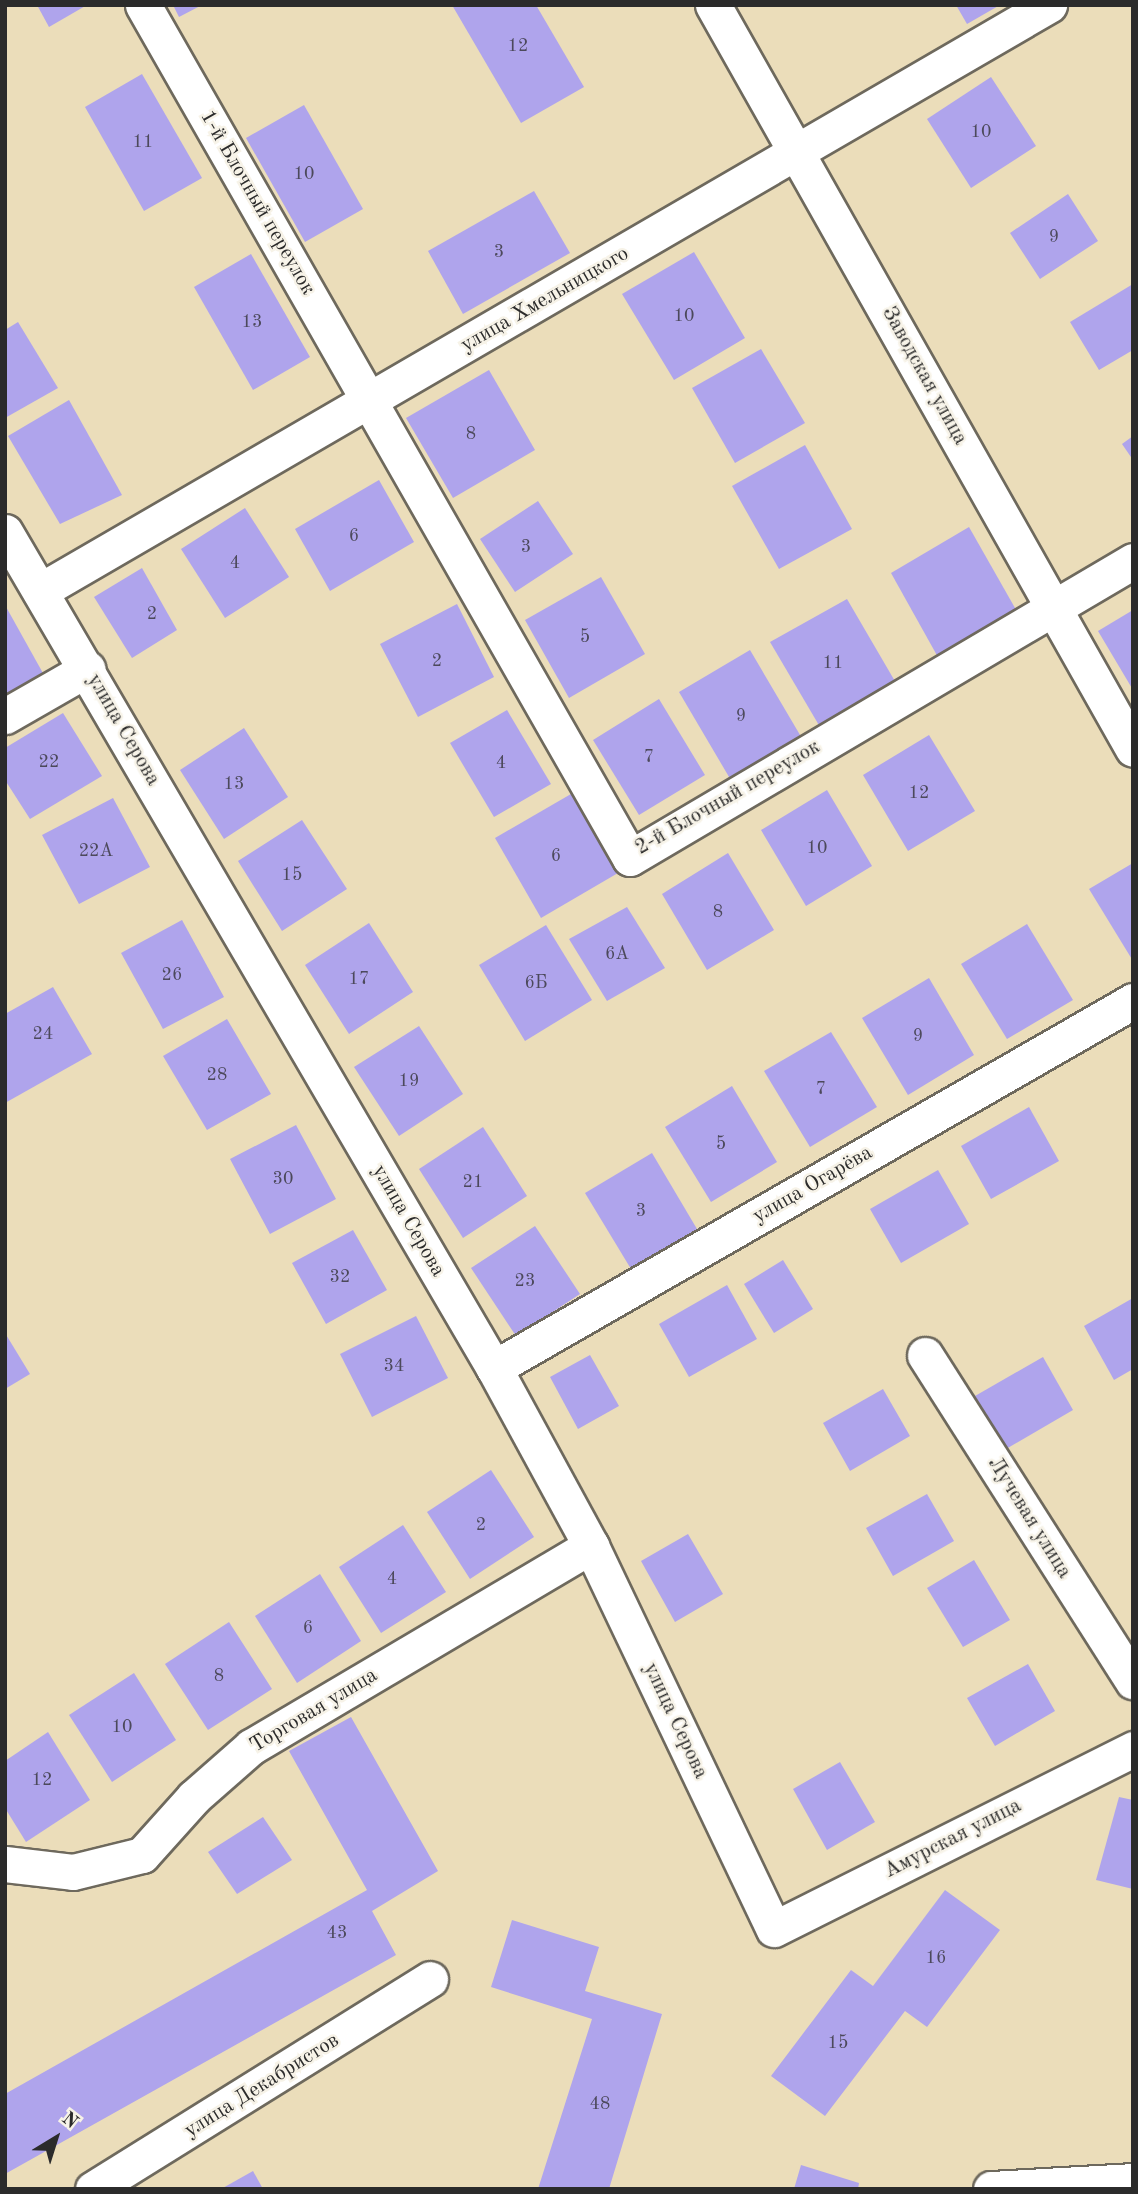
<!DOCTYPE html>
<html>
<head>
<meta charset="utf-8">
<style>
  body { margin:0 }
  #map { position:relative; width:1138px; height:2194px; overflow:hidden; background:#ebddba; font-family:"Old Standard TT",serif }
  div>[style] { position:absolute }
  .building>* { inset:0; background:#afa4ec }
  .roads { filter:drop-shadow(2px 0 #6e695d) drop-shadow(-2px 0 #6e695d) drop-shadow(0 2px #6e695d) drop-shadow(0 -2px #6e695d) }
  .street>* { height:35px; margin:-17.5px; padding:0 17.5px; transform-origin:17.5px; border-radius:17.5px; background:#fff }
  span { translate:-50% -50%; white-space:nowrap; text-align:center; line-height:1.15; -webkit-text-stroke:5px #f7f3e8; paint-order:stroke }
  .number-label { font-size:18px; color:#4c495b }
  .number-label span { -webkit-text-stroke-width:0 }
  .street-label { font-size:21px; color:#2b2b2b }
  .frame { position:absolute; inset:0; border:7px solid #2b2b2b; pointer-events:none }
  .north { position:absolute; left:21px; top:2103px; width:70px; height:70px; -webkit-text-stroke:5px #f7f3e8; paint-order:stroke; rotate:38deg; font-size:19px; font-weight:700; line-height:28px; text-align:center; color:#2b2b2b }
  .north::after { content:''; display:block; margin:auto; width:24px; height:32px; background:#2b2b2b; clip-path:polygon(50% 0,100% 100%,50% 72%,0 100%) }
</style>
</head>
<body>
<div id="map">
  <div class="building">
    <div style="clip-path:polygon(37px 5px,87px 5px,49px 27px)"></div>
    <div style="clip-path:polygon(173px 5px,202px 5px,179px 17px)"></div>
    <div style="clip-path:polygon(452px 5px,536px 5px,584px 87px,521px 123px)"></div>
    <div style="clip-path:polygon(956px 5px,1000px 5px,967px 24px)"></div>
    <div style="clip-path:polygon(142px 74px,202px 178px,144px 211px,85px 107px)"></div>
    <div style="clip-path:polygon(991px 77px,1036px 146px,971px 188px,927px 119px)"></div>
    <div style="clip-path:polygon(304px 105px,363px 209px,305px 242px,246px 138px)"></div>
    <div style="clip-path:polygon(534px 191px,570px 253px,463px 314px,428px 251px)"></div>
    <div style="clip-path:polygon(1068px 194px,1098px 241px,1040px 279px,1010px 233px)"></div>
    <div style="clip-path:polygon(694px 252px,745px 338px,674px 380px,622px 294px)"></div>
    <div style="clip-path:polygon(251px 254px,310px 357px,253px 390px,194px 287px)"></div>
    <div style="clip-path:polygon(1133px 284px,1133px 350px,1099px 370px,1070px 322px)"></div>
    <div style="clip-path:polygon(18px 322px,58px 388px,5px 418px,5px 330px)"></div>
    <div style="clip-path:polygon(761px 349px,805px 423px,735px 463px,692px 388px)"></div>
    <div style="clip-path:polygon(489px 370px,535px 450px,453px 498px,406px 418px)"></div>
    <div style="clip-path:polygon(69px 400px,122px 495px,60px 524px,8px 436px)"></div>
    <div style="clip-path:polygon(1133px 436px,1133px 460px,1122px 444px)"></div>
    <div style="clip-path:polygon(805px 445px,852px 529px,779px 569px,732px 486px)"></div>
    <div style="clip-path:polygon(379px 480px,414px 542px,330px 591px,295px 529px)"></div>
    <div style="clip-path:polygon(538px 501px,573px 554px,515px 592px,480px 539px)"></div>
    <div style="clip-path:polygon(245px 508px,289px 577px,225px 618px,181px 549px)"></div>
    <div style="clip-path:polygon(969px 527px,1019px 615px,939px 659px,891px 573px)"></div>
    <div style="clip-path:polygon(142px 568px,177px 630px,132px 658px,94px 597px)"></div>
    <div style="clip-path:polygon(601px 577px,645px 654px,569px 698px,525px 620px)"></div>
    <div style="clip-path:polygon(847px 599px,896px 683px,820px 727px,770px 642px)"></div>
    <div style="clip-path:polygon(457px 604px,494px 677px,418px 717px,380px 644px)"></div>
    <div style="clip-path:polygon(5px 605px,44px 675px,5px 697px)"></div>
    <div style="clip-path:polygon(1133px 610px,1133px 690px,1098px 631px)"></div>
    <div style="clip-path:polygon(750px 650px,803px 740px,732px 782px,679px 692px)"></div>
    <div style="clip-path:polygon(659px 699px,705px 775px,639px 815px,593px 740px)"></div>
    <div style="clip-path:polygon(507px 710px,551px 784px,494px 817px,450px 743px)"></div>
    <div style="clip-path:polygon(63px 713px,102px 776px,30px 819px,5px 780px,5px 748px)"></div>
    <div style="clip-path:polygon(244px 728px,288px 797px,224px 839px,180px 770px)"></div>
    <div style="clip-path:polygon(929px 735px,975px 811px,908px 851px,863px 775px)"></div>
    <div style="clip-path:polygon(827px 790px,872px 866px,806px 906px,761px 830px)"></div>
    <div style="clip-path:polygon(571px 794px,618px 873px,541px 918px,495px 838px)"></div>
    <div style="clip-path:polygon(113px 798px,150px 867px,79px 904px,42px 835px)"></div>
    <div style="clip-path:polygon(302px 820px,347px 889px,282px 931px,238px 861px)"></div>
    <div style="clip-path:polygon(728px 853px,774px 930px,707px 970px,662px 894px)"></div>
    <div style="clip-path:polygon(1133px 863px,1133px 961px,1089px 889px)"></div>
    <div style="clip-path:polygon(627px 907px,665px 968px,607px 1001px,569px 939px)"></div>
    <div style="clip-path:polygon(182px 920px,224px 997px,163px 1029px,121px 953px)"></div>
    <div style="clip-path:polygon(369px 923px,413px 992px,349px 1034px,305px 965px)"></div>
    <div style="clip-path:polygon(1027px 924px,1073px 1000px,1007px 1039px,961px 964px)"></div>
    <div style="clip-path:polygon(546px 925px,592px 1000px,525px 1041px,479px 965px)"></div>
    <div style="clip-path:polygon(929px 978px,974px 1055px,908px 1095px,862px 1018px)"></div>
    <div style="clip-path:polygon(53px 987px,92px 1054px,5px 1103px,5px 1014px)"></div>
    <div style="clip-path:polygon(227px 1019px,271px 1094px,207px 1130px,163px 1056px)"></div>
    <div style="clip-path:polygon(419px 1026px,463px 1094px,399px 1136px,354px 1067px)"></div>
    <div style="clip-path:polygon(831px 1032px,877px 1107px,810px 1147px,764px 1071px)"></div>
    <div style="clip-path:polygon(732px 1086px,777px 1162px,711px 1202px,665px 1127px)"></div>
    <div style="clip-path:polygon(1029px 1107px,1059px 1161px,991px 1199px,961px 1146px)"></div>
    <div style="clip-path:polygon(296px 1125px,336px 1199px,270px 1234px,230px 1159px)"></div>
    <div style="clip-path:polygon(483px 1127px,527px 1196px,463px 1238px,419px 1169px)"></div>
    <div style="clip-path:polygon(652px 1153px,697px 1229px,631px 1269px,585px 1193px)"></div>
    <div style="clip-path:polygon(938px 1170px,969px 1224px,901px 1263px,870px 1209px)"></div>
    <div style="clip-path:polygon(535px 1226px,580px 1294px,516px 1336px,471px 1268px)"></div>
    <div style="clip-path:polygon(353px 1230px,387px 1290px,326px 1324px,292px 1263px)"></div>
    <div style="clip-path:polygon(783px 1260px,813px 1309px,774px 1333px,744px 1284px)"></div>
    <div style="clip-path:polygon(727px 1285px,757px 1339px,689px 1377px,659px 1324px)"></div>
    <div style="clip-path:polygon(1133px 1298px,1133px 1369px,1114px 1380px,1084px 1326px)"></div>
    <div style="clip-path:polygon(416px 1316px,448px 1378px,372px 1417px,340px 1354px)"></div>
    <div style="clip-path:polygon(5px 1333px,30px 1374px,5px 1389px)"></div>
    <div style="clip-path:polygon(590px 1355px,619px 1406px,578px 1429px,550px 1377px)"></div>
    <div style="clip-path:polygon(1043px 1357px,1073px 1410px,1006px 1449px,975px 1396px)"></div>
    <div style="clip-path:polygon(883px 1389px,910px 1436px,850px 1471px,823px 1423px)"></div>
    <div style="clip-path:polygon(491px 1470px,534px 1537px,470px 1579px,427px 1512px)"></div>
    <div style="clip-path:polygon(927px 1494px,954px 1541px,893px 1576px,866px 1528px)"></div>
    <div style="clip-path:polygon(403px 1525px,446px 1592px,381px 1633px,339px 1567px)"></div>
    <div style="clip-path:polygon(688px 1534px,723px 1594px,675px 1622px,641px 1561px)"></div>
    <div style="clip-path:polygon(974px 1560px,1010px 1620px,963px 1647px,927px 1588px)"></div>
    <div style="clip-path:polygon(320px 1574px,361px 1641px,297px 1683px,255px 1616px)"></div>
    <div style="clip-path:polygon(229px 1622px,272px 1689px,208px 1730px,165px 1664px)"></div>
    <div style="clip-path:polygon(1028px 1664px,1055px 1711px,995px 1746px,967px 1698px)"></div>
    <div style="clip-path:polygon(134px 1673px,176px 1740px,112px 1782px,69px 1715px)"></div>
    <div style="clip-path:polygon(351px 1717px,438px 1871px,372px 1911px,396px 1955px,5px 2174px,5px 2094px,367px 1890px,289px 1751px)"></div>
    <div style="clip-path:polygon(48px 1732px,90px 1800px,26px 1842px,5px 1808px,5px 1761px)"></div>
    <div style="clip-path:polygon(840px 1762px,875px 1822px,827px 1850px,793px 1789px)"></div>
    <div style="clip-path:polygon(1119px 1797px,1133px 1800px,1133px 1889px,1096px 1880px)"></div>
    <div style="clip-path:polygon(263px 1817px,292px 1860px,237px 1894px,208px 1852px)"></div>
    <div style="clip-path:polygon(945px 1890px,1000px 1930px,927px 2027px,905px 2011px,825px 2116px,771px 2076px,851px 1970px,873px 1986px)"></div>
    <div style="clip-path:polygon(512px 1920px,599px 1947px,585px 1991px,662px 2014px,609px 2189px,538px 2189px,592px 2019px,491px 1987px)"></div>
    <div style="clip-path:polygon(801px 2165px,859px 2183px,858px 2189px,794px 2189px)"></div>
    <div style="clip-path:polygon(253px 2171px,263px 2189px,221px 2189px)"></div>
  </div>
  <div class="roads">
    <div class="street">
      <div style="left:143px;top:5px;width:982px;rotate:60.28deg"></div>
      <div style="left:630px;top:858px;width:584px;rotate:-30.56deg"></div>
      <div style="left:713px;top:5px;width:854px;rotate:60.55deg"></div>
      <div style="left:5px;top:532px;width:969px;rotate:59.68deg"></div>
      <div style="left:494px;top:1368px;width:203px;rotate:61.4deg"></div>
      <div style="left:591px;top:1546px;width:424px;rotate:64.5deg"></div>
      <div style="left:774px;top:1929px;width:402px;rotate:-26.6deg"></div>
      <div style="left:40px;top:591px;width:1167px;rotate:-30.15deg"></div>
      <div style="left:5px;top:716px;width:95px;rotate:-29.8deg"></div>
      <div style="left:925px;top:1355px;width:387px;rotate:57.5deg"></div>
      <div style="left:494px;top:1368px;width:737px;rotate:-29.87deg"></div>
      <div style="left:5px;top:1864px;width:68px;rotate:6.7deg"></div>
      <div style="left:73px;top:1872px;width:71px;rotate:-13.8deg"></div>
      <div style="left:142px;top:1855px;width:78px;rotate:-48.1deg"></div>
      <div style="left:194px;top:1797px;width:76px;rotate:-41.3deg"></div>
      <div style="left:251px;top:1747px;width:395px;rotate:-30.6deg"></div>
      <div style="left:93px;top:2189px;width:397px;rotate:-31.9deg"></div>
      <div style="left:991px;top:2189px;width:142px;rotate:-3.2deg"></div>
    </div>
  </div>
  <div class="number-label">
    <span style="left:518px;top:46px">12</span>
    <span style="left:981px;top:132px">10</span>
    <span style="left:143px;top:142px">11</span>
    <span style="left:304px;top:174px">10</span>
    <span style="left:1054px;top:237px">9</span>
    <span style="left:499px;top:252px">3</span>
    <span style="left:684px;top:316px">10</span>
    <span style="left:252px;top:322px">13</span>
    <span style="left:471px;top:434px">8</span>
    <span style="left:354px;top:536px">6</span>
    <span style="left:526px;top:547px">3</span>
    <span style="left:235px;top:563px">4</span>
    <span style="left:152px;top:614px">2</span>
    <span style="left:585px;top:637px">5</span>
    <span style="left:437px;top:661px">2</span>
    <span style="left:833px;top:663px">11</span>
    <span style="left:741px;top:716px">9</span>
    <span style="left:649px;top:757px">7</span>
    <span style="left:49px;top:762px">22</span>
    <span style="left:501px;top:763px">4</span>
    <span style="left:234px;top:784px">13</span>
    <span style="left:919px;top:793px">12</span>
    <span style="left:817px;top:848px">10</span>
    <span style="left:96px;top:851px">22А</span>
    <span style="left:556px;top:856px">6</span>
    <span style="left:292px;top:875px">15</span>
    <span style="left:718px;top:912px">8</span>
    <span style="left:617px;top:954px">6А</span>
    <span style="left:172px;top:975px">26</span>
    <span style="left:359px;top:979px">17</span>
    <span style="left:536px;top:983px">6Б</span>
    <span style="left:43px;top:1034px">24</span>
    <span style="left:918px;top:1036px">9</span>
    <span style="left:217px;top:1075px">28</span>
    <span style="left:409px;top:1081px">19</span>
    <span style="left:821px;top:1089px">7</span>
    <span style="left:721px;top:1144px">5</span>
    <span style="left:283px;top:1179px">30</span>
    <span style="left:473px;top:1182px">21</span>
    <span style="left:641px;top:1211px">3</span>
    <span style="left:340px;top:1277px">32</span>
    <span style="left:525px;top:1281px">23</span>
    <span style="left:394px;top:1366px">34</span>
    <span style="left:481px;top:1525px">2</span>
    <span style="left:392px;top:1579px">4</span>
    <span style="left:308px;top:1628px">6</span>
    <span style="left:219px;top:1676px">8</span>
    <span style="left:122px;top:1727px">10</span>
    <span style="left:42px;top:1780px">12</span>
    <span style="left:337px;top:1933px">43</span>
    <span style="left:936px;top:1958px">16</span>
    <span style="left:838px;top:2043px">15</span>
    <span style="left:600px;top:2104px">48</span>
  </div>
  <div class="street-label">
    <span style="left:257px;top:203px;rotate:60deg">1-й Блочный переулок</span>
    <span style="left:545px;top:300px;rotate:-30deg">улица Хмельницкого</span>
    <span style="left:924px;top:376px;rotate:61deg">Заводская улица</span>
    <span style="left:123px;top:730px;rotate:60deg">улица Серова</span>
    <span style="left:728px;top:798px;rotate:-30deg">2-й Блочный переулок</span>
    <span style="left:813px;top:1185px;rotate:-30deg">улица Огарёва</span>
    <span style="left:408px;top:1221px;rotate:60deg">улица Серова</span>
    <span style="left:1029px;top:1518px;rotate:58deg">Лучевая улица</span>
    <span style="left:314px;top:1711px;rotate:-31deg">Торговая улица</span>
    <span style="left:675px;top:1721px;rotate:65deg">улица Серова</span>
    <span style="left:953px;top:1839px;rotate:-27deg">Амурская улица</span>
    <span style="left:262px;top:2086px;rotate:-32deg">улица Декабристов</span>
  </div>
  <div class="frame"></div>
  <div class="north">N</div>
</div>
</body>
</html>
